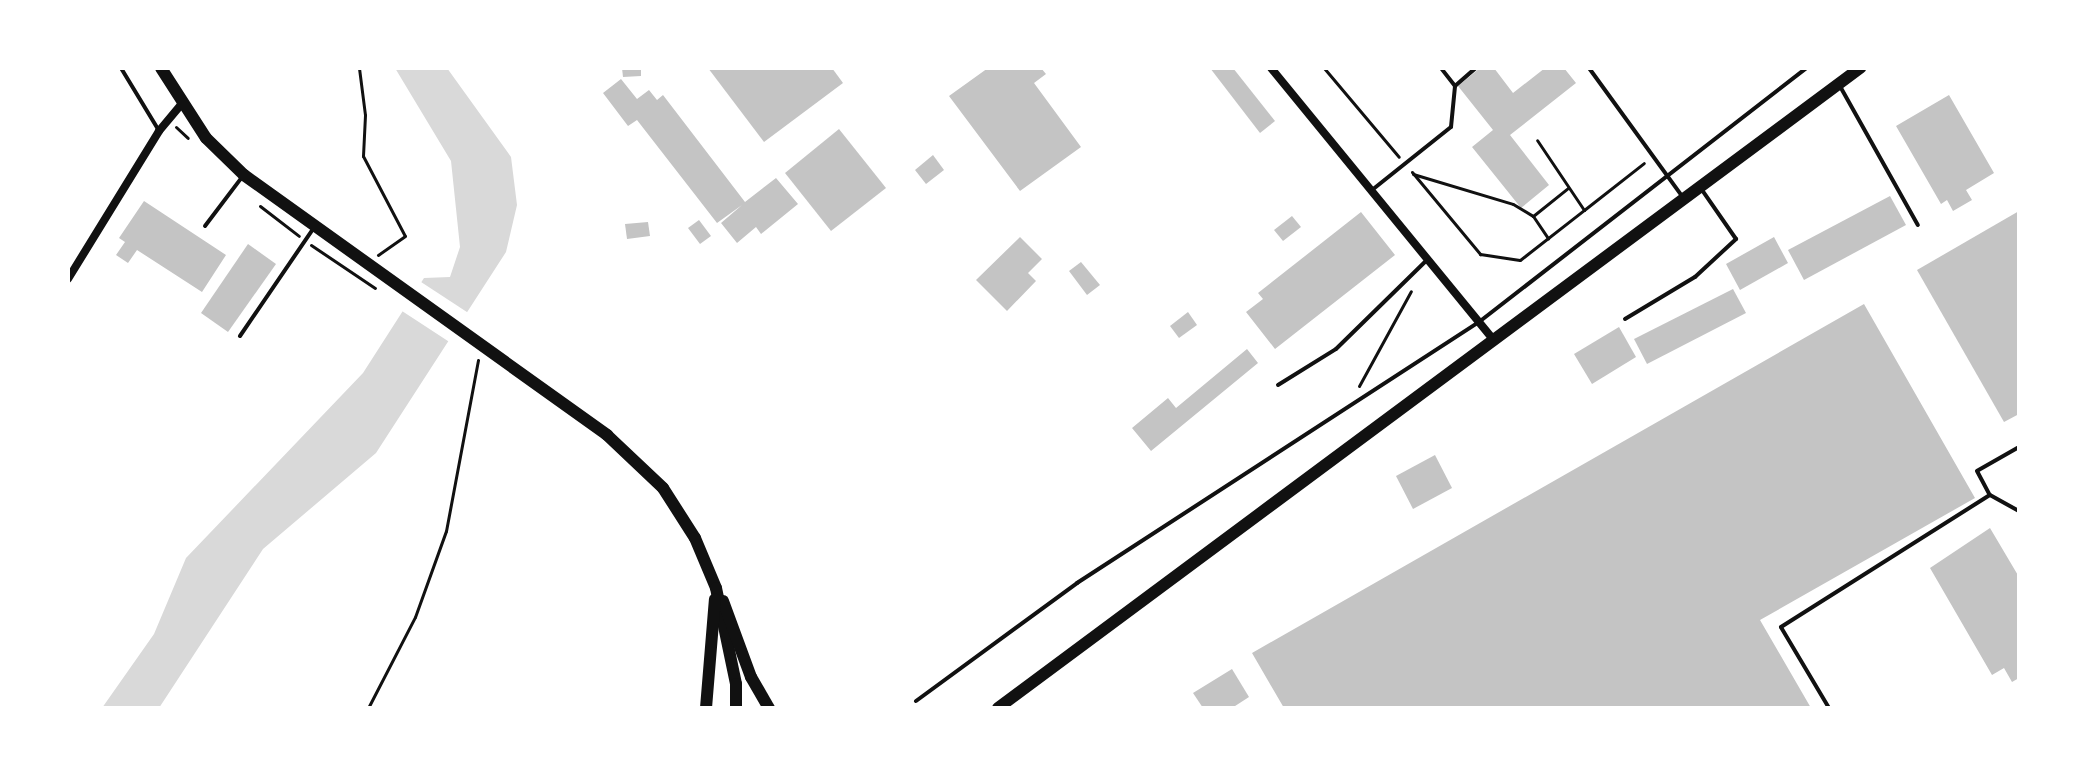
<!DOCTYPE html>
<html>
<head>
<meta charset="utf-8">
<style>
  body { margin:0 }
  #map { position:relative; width:2087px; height:776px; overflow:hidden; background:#fff; font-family:"Fira Sans",sans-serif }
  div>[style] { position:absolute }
  .water>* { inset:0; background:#d9d9d9 }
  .pier>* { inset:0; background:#fff }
  .building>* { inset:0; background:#c4c4c4 }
  .path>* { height:3px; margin:-1.5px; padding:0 1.5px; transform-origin:1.5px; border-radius:1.5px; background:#111 }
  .service>* { height:4px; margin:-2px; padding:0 2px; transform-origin:2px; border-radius:2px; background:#111 }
  .minor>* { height:8px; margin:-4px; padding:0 4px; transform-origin:4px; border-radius:4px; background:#111 }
  .secondary>* { height:12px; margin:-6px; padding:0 6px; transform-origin:6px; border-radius:6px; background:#111 }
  span { translate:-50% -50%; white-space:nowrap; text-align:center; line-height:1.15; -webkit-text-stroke:6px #fff; paint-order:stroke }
  .frame { position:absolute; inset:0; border:70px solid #fff; pointer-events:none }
</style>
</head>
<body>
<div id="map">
  <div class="water">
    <div style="clip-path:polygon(395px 68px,447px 68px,511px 157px,517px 205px,506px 252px,376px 453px,263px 549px,159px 708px,102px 708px,154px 634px,186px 558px,363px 373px,424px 278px,450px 277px,460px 247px,451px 161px)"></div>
  </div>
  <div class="pier">
    <div style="clip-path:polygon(418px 280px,473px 316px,454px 345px,402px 311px)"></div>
  </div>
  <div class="building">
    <div style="clip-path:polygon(622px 68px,641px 68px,641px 76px,623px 77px)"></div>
    <div style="clip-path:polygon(708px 68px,832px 68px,843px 83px,764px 142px)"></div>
    <div style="clip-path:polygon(988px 68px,1041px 68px,1046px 74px,1034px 83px,1081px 147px,1020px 191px,949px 96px)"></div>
    <div style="clip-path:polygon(1210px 68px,1233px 68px,1275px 121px,1260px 133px)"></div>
    <div style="clip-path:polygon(1480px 68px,1494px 68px,1513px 93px,1545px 68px,1564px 68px,1576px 83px,1510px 135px,1549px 185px,1521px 208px,1472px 147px,1493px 130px,1458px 86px)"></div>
    <div style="clip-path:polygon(621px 79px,637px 99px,649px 90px,657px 100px,663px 95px,745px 202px,776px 178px,798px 204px,761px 234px,756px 227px,737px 243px,721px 223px,742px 205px,717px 223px,637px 120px,628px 126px,603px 93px)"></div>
    <div style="clip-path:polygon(1949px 95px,1994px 173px,1966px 190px,1972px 200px,1953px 211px,1947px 200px,1941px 204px,1896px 126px)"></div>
    <div style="clip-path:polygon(839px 129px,886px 188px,831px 231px,785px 173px)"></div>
    <div style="clip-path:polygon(933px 155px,944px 170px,926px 184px,915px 170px)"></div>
    <div style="clip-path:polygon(1890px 196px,1906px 225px,1804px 280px,1788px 250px)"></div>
    <div style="clip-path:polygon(144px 201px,226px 255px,202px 292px,137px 250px,128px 263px,116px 255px,125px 242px,119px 238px)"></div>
    <div style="clip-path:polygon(2019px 211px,2019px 414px,2004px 422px,1917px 270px)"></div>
    <div style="clip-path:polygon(1361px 212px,1395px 255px,1275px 349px,1246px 312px,1263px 299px,1258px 293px)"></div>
    <div style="clip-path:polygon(1292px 216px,1301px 227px,1283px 241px,1274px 230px)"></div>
    <div style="clip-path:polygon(699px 220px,711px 236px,700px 244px,688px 228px)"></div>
    <div style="clip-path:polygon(648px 222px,650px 236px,627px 239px,625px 224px)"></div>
    <div style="clip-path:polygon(1020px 237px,1042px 259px,1028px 273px,1036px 281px,1007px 311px,976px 280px)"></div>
    <div style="clip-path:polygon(1774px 237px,1788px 263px,1740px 290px,1726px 264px)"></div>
    <div style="clip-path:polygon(248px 244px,276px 264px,228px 332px,201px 313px)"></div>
    <div style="clip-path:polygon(1081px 262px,1100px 285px,1087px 295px,1069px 271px)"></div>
    <div style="clip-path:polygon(1733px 289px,1746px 313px,1647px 364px,1634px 339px)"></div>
    <div style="clip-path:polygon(1864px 304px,1975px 498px,1760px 620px,1811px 708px,1284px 708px,1252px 653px)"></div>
    <div style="clip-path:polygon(1188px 312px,1197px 325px,1179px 338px,1170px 326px)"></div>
    <div style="clip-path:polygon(1619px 327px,1636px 357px,1592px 384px,1574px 354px)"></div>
    <div style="clip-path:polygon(1247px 349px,1258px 363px,1151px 451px,1132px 428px,1168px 398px,1176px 408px)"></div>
    <div style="clip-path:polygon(1435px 455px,1452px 488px,1413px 509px,1396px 476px)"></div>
    <div style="clip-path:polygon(1990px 528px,2019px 577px,2019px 678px,2012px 682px,2004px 668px,1992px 675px,1930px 568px)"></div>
    <div style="clip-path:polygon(1232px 669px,1249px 697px,1232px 708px,1203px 708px,1193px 693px)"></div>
  </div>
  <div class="path">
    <div style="left:359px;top:68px;width:47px;rotate:82.7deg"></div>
    <div style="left:365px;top:115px;width:41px;rotate:92.8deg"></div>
    <div style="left:363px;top:156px;width:90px;rotate:62.3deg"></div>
    <div style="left:405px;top:236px;width:33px;rotate:145deg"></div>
    <div style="left:1324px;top:68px;width:116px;rotate:49.9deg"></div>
    <div style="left:176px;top:127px;width:16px;rotate:43deg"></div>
    <div style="left:1412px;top:172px;width:107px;rotate:50.3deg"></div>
    <div style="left:1480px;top:254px;width:40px;rotate:8.5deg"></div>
    <div style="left:1520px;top:260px;width:81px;rotate:-38deg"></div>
    <div style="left:1584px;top:210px;width:84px;rotate:-123.9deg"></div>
    <div style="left:1413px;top:174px;width:104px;rotate:16.7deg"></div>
    <div style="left:1513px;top:204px;width:23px;rotate:31deg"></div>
    <div style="left:1533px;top:216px;width:45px;rotate:-38.7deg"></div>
    <div style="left:260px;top:206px;width:49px;rotate:37.6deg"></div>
    <div style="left:1584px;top:210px;width:76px;rotate:-38.1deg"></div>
    <div style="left:1533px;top:216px;width:27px;rotate:56deg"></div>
    <div style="left:311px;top:245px;width:77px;rotate:33.9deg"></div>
    <div style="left:1359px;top:386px;width:108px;rotate:-61.3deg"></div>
    <div style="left:368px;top:708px;width:102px;rotate:-62.7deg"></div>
    <div style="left:415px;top:617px;width:91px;rotate:-70.2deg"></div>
    <div style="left:446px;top:531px;width:174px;rotate:-79.4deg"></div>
  </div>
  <div class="service">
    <div style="left:121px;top:68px;width:71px;rotate:58.8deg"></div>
    <div style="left:1589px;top:68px;width:158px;rotate:54deg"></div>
    <div style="left:1455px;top:86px;width:28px;rotate:-41deg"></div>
    <div style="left:1841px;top:88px;width:157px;rotate:60.7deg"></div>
    <div style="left:1372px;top:190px;width:101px;rotate:-38.6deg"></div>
    <div style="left:1451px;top:127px;width:41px;rotate:-84.4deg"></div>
    <div style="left:1455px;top:86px;width:23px;rotate:-128deg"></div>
    <div style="left:205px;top:226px;width:61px;rotate:-52.9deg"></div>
    <div style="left:1625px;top:319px;width:82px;rotate:-31deg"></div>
    <div style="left:1695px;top:277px;width:56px;rotate:-42.8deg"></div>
    <div style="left:1736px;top:239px;width:60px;rotate:-124.8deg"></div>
    <div style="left:240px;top:336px;width:130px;rotate:-55.7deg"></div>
    <div style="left:1278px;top:385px;width:68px;rotate:-31.8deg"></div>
    <div style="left:1336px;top:349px;width:129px;rotate:-44.4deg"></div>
    <div style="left:2019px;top:447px;width:48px;rotate:150.3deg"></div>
    <div style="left:1977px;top:471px;width:27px;rotate:62deg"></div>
    <div style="left:1990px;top:495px;width:33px;rotate:29deg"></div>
    <div style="left:916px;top:701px;width:200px;rotate:-36.2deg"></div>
    <div style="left:1077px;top:583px;width:479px;rotate:-33deg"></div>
    <div style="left:1479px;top:322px;width:415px;rotate:-37.8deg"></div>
    <div style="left:1829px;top:708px;width:94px;rotate:-120.7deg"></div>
    <div style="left:1781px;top:627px;width:247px;rotate:-32.3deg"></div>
  </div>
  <div class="minor">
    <div style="left:1271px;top:68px;width:352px;rotate:50.7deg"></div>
    <div style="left:68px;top:279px;width:174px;rotate:-58.4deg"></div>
    <div style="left:159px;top:131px;width:35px;rotate:-50deg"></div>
  </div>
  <div class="secondary">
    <div style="left:161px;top:68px;width:83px;rotate:57.3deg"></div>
    <div style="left:206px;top:138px;width:53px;rotate:44.2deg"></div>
    <div style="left:244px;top:175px;width:447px;rotate:35.6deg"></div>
    <div style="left:607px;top:435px;width:77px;rotate:43.4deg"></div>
    <div style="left:663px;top:488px;width:59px;rotate:57.4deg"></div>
    <div style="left:695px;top:538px;width:54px;rotate:67.2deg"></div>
    <div style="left:716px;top:588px;width:98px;rotate:78.2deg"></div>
    <div style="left:736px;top:684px;width:24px;rotate:90deg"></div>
    <div style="left:723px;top:601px;width:81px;rotate:69.8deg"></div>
    <div style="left:751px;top:677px;width:36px;rotate:60deg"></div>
    <div style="left:706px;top:708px;width:109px;rotate:-85.3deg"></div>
    <div style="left:998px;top:708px;width:1074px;rotate:-36.59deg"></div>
  </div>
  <div class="frame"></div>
</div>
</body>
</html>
